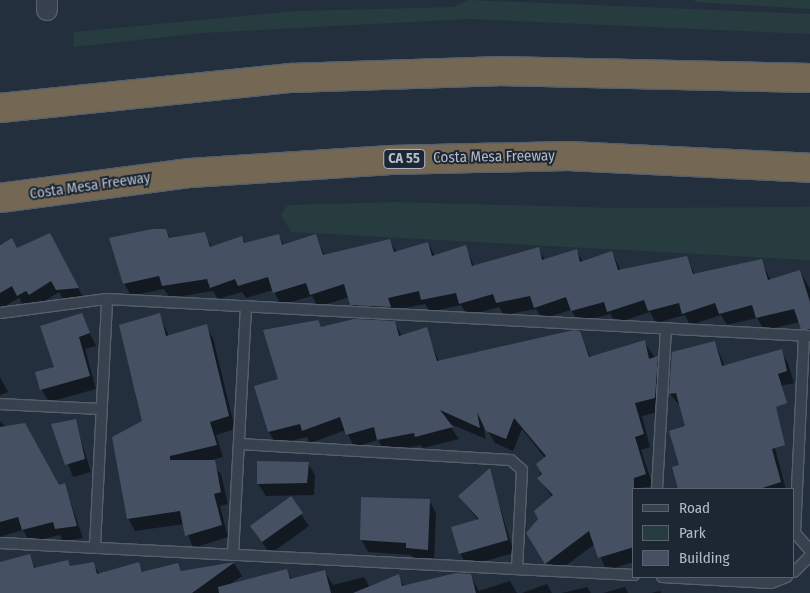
<!DOCTYPE html>
<html>
<head>
<meta charset="utf-8">
<style>
  body { margin:0 }
  #map { position:relative; width:810px; height:593px; overflow:hidden; background:#242f3e; font-family:"Fira Sans Condensed",sans-serif }
  div>[style] { position:absolute }
  .green>* { inset:0; background:#263c3f }
  .shadow>* { inset:0; background:#0007 }
  .building>* { inset:0; background:#455162 }
  .roads { filter:drop-shadow(1px 0 #565f6c) drop-shadow(-1px 0 #565f6c) drop-shadow(0 1px #565f6c) drop-shadow(0 -1px #565f6c) }
  .service>* { height:10px; margin:-5px; padding:0 5px; transform-origin:5px; border-radius:5px; background:#38414e }
  .minor>* { height:20px; margin:-10px; padding:0 10px; transform-origin:10px; border-radius:10px; background:#38414e }
  .motorway>* { height:28px; margin:-14px; padding:0 14px; transform-origin:14px; border-radius:14px; background:#746855 }
  span { translate:-50% -50%; white-space:nowrap; text-align:center; line-height:1.15; -webkit-text-stroke:4px #1d2633; paint-order:stroke }
  .shield-label span { padding:1px 4px; background:#1d2633; border:1px solid; border-radius:4px; -webkit-text-stroke-width:0 }
  .shield-label { font-size:14px; color:#b4bcc9; font-weight:700 }
  .street-label { font-size:15px; color:#b4bcc9 }
  .legend { position:absolute; left:632px; top:488px; width:162px; height:90px; box-sizing:border-box; background:#1d2633; border:1px solid #59626f; margin:0; padding:6px 9px; list-style:none; font-size:15px; color:#b4bcc9 }
  .legend li { display:flex; align-items:center; gap:10px; height:25px }
  .legend b { width:25px; border:1px solid #59626f }
</style>
</head>
<body>
<div id="map">
  <div class="green">
    <div style="clip-path:polygon(469px 0,810px 14px,810px 34px,469px 19px,202px 33px,73px 47px,74px 32px,295px 11px,454px 7px)"></div>
    <div style="clip-path:polygon(695px 0,810px 0,810px 9px,695px 2px)"></div>
    <div style="clip-path:polygon(394px 202px,615px 208px,810px 207px,810px 260px,291px 232px,281px 215px,288px 205px)"></div>
  </div>
  <div class="shadow">
    <div style="clip-path:polygon(166px 230px,171px 239px,204px 233px,212px 248px,242px 237px,246px 244px,279px 236px,284px 246px,316px 236px,325px 256px,390px 241px,397px 253px,428px 243px,435px 256px,465px 246px,474px 266px,538px 249px,545px 260px,577px 251px,583px 262px,612px 253px,621px 271px,686px 257px,695px 275px,761px 260px,771px 281px,800px 271px,810px 289px,810px 330px,806px 331px,800px 322px,764px 330px,757px 318px,727px 325px,721px 315px,690px 325px,685px 315px,656px 323px,650px 312px,616px 323px,610px 314px,579px 323px,571px 310px,542px 319px,536px 309px,504px 315px,499px 307px,468px 316px,461px 305px,430px 312px,425px 304px,358px 317px,349px 297px,318px 307px,312px 296px,281px 305px,273px 290px,246px 298px,242px 292px,218px 299px,213px 291px,170px 298px,164px 289px,131px 296px,124px 283px)"></div>
    <div style="clip-path:polygon(11px 240px,17px 249px,57px 247px,85px 301px,64px 302px,59px 292px,37px 306px,34px 303px,25px 308px,19px 298px,0 309px,0 244px)"></div>
    <div style="clip-path:polygon(81px 315px,96px 346px,85px 349px,96px 389px,49px 402px,41px 389px)"></div>
    <div style="clip-path:polygon(159px 315px,169px 336px,206px 326px,213px 338px,235px 429px,216px 435px,223px 457px,208px 461px,221px 474px,228px 504px,220px 506px,228px 537px,193px 548px,184px 524px,135px 531px,128px 518px)"></div>
    <div style="clip-path:polygon(394px 322px,402px 336px,426px 328px,439px 362px,579px 332px,591px 358px,644px 342px,664px 370px,662px 411px,642px 416px,650px 447px,641px 450px,653px 486px,634px 489px,634px 562px,606px 570px,595px 544px,553px 575px,534px 545px,540px 519px,552px 497px,539px 478px,545px 458px,522px 429px,513px 451px,495px 443px,483px 423px,486px 439px,448px 423px,459px 439px,423px 448px,421px 445px,385px 452px,378px 440px,354px 447px,346px 430px,310px 443px,307px 437px,276px 444px,269px 432px,279px 380px,322px 328px)"></div>
    <div style="clip-path:polygon(715px 342px,725px 367px,781px 351px,788px 363px,794px 383px,759px 390px,786px 489px,680px 489px,673px 468px,681px 465px,686px 426px,680px 406px,670px 394px,673px 353px)"></div>
    <div style="clip-path:polygon(0 377px,8px 392px,0 395px)"></div>
    <div style="clip-path:polygon(0 421px,59px 486px,64px 484px,83px 538px,63px 541px,60px 535px,30px 542px,23px 530px,0 537px)"></div>
    <div style="clip-path:polygon(75px 421px,91px 472px,73px 477px,53px 425px)"></div>
    <div style="clip-path:polygon(308px 463px,315px 475px,314px 495px,266px 496px,258px 484px)"></div>
    <div style="clip-path:polygon(489px 470px,514px 553px,467px 566px,460px 553px,478px 520px,459px 496px)"></div>
    <div style="clip-path:polygon(429px 500px,436px 513px,434px 562px,415px 561px,411px 555px,368px 552px,361px 539px)"></div>
    <div style="clip-path:polygon(301px 514px,309px 526px,270px 554px,251px 526px)"></div>
    <div style="clip-path:polygon(29px 556px,36px 569px,67px 561px,71px 567px,93px 563px,110px 593px,0 593px,0 563px)"></div>
    <div style="clip-path:polygon(234px 563px,242px 576px,227px 586px,287px 571px,292px 580px,325px 572px,333px 585px,364px 577px,369px 586px,398px 576px,404px 586px,470px 575px,479px 591px,510px 581px,517px 593px,119px 593px,139px 564px,144px 573px,178px 564px,182px 572px)"></div>
    <div style="clip-path:polygon(547px 584px,552px 593px,522px 593px)"></div>
    <div style="clip-path:polygon(587px 587px,591px 593px,561px 593px)"></div>
    <div style="clip-path:polygon(625px 587px,628px 593px,603px 593px)"></div>
    <div style="clip-path:polygon(660px 591px,661px 593px,651px 593px)"></div>
  </div>
  <div class="building">
    <div style="clip-path:polygon(152px 229px,166px 229px,169px 238px,205px 232px,210px 247px,242px 236px,244px 243px,279px 234px,282px 245px,316px 234px,323px 255px,390px 239px,394px 252px,428px 242px,432px 256px,466px 245px,472px 266px,539px 247px,542px 260px,577px 249px,580px 262px,612px 251px,618px 270px,687px 256px,693px 274px,762px 259px,768px 280px,800px 270px,810px 302px,810px 329px,801px 329px,794px 309px,756px 318px,752px 305px,719px 314px,715px 303px,682px 314px,679px 303px,648px 311px,644px 300px,607px 312px,604px 302px,571px 311px,566px 297px,534px 308px,530px 296px,496px 303px,493px 294px,459px 304px,456px 293px,421px 300px,419px 291px,388px 298px,391px 307px,350px 305px,344px 284px,310px 295px,306px 283px,273px 293px,268px 277px,238px 286px,235px 279px,210px 288px,207px 279px,162px 286px,159px 276px,123px 284px,109px 238px)"></div>
    <div style="clip-path:polygon(50px 233px,79px 288px,56px 290px,51px 281px,29px 295px,26px 291px,17px 296px,12px 286px,0 293px,0 245px,12px 238px,17px 248px)"></div>
    <div style="clip-path:polygon(82px 313px,90px 333px,79px 337px,90px 376px,40px 390px,35px 372px,54px 367px,40px 326px)"></div>
    <div style="clip-path:polygon(160px 313px,166px 336px,207px 324px,229px 416px,210px 422px,217px 445px,170px 456px,170px 460px,215px 460px,221px 492px,214px 494px,222px 525px,185px 536px,180px 511px,127px 519px,112px 437px,142px 421px,119px 325px)"></div>
    <div style="clip-path:polygon(354px 319px,395px 321px,399px 336px,427px 327px,437px 361px,574px 330px,580px 331px,589px 357px,645px 340px,649px 359px,658px 356px,655px 398px,635px 403px,644px 434px,635px 437px,646px 474px,634px 478px,634px 547px,598px 558px,589px 531px,545px 564px,526px 533px,538px 519px,534px 511px,553px 495px,537px 478px,542px 474px,536px 464px,546px 456px,514px 418px,506px 439px,486px 431px,477px 412px,480px 428px,440px 410px,453px 427px,415px 437px,414px 433px,377px 440px,374px 427px,346px 435px,340px 417px,302px 431px,300px 424px,268px 432px,254px 386px,278px 379px,263px 330px,318px 320px,321px 327px)"></div>
    <div style="clip-path:polygon(715px 341px,722px 366px,782px 349px,787px 371px,778px 374px,787px 403px,776px 407px,785px 445px,772px 449px,781px 482px,759px 489px,678px 489px,672px 467px,679px 465px,669px 431px,685px 426px,676px 393px,669px 394px,672px 352px)"></div>
    <div style="clip-path:polygon(76px 419px,85px 459px,65px 465px,51px 424px)"></div>
    <div style="clip-path:polygon(25px 423px,59px 485px,65px 483px,77px 526px,55px 529px,53px 522px,22px 530px,18px 517px,0 522px,0 427px)"></div>
    <div style="clip-path:polygon(257px 461px,309px 462px,307px 483px,257px 484px)"></div>
    <div style="clip-path:polygon(490px 468px,508px 540px,459px 554px,451px 527px,479px 519px,458px 496px)"></div>
    <div style="clip-path:polygon(291px 496px,303px 513px,262px 542px,250px 526px)"></div>
    <div style="clip-path:polygon(361px 497px,430px 499px,428px 550px,406px 548px,406px 543px,360px 540px)"></div>
    <div style="clip-path:polygon(30px 554px,34px 568px,68px 560px,70px 566px,94px 562px,97px 574px,139px 562px,142px 572px,178px 563px,181px 571px,235px 562px,192px 593px,0 593px,0 562px)"></div>
    <div style="clip-path:polygon(287px 569px,290px 579px,325px 570px,331px 593px,219px 593px,218px 587px)"></div>
    <div style="clip-path:polygon(456px 573px,471px 574px,476px 593px,353px 593px,399px 574px,402px 586px)"></div>
  </div>
  <div class="roads">
    <div class="service">
      <div style="left:0;top:313px;width:108px;rotate:-7.5deg"></div>
      <div style="left:107px;top:299px;width:704px;rotate:3.01deg"></div>
      <div style="left:804px;top:335px;width:198px;rotate:92.6deg"></div>
      <div style="left:795px;top:533px;width:23px;rotate:49deg"></div>
      <div style="left:0;top:404px;width:101px;rotate:2.8deg"></div>
      <div style="left:240px;top:444px;width:271px;rotate:3.4deg"></div>
      <div style="left:511px;top:460px;width:15px;rotate:42deg"></div>
      <div style="left:522px;top:470px;width:99px;rotate:92.9deg"></div>
      <div style="left:657px;top:489px;width:161px;rotate:-86.8deg"></div>
      <div style="left:0;top:543px;width:635px;rotate:2.89deg"></div>
      <div style="left:95px;top:547px;width:248px;rotate:-87.2deg"></div>
      <div style="left:233px;top:555px;width:249px;rotate:-87deg"></div>
      <div style="left:794px;top:572px;width:23px;rotate:-45deg"></div>
      <div style="left:662px;top:577px;width:109px;rotate:3.2deg"></div>
      <div style="left:771px;top:583px;width:17px;rotate:-21deg"></div>
    </div>
    <div class="minor">
      <div style="left:47px;top:10px;width:10px;rotate:-90deg"></div>
    </div>
    <div class="motorway">
      <div style="left:0;top:108px;width:293px;rotate:-5.9deg"></div>
      <div style="left:291px;top:78px;width:207px;rotate:-1.9deg"></div>
      <div style="left:498px;top:71px;width:312px;rotate:1.3deg"></div>
      <div style="left:0;top:198px;width:192px;rotate:-7.5deg"></div>
      <div style="left:190px;top:173px;width:201px;rotate:-3.7deg"></div>
      <div style="left:391px;top:160px;width:177px;rotate:-1.3deg"></div>
      <div style="left:568px;top:156px;width:242px;rotate:2.8deg"></div>
    </div>
  </div>
  <div class="shield-label">
    <span style="left:404px;top:159px">CA 55</span>
  </div>
  <div class="street-label">
    <span style="left:494px;top:157px;rotate:-1deg">Costa Mesa Freeway</span>
    <span style="left:90px;top:186px;rotate:-8deg">Costa Mesa Freeway</span>
  </div>
  <ul class="legend">
  <li><b style="height:6px;background:#38414e"></b>Road</li>
  <li><b style="height:14px;background:#263c3f"></b>Park</li>
  <li><b style="height:14px;background:#455162"></b>Building</li>
  </ul>
</div>
</body>
</html>
